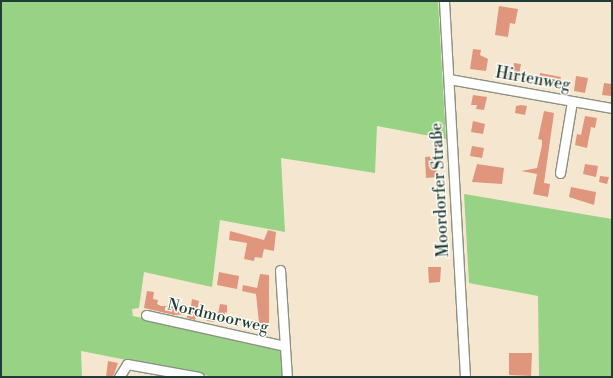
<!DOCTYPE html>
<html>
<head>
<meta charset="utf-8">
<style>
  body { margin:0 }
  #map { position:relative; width:613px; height:378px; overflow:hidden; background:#f5e7cf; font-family:"Libre Bodoni",serif }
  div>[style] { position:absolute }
  .green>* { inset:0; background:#98d285 }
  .building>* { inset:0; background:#e0967d }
  .roads { filter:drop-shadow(1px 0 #8a9282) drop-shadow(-1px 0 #8a9282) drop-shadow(0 1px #8a9282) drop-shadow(0 -1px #8a9282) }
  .minor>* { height:9px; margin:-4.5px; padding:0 4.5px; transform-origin:4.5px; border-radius:4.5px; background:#fff }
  span { translate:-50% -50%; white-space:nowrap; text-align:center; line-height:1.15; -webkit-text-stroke:3px #fdfcf7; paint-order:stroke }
  .street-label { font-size:16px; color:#1f3d34 }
  .frame { position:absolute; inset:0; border:2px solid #1f3d34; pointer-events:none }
</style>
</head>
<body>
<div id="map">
  <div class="green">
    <div style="clip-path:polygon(1px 1px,438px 1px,446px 139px,377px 126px,375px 173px,281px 158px,285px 232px,220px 220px,212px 287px,144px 272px,139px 308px,132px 309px,133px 316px,280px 347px,284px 377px,214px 377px,81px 351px,82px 377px,1px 377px)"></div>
    <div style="clip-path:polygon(464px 194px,612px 219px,612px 377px,539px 377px,538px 296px,469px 283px)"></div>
  </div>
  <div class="building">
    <div style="clip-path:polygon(499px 6px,518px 9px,515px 24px,510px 23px,508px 37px,495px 35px)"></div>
    <div style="clip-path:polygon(473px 49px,481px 50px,480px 55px,488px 59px,486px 71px,470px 69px)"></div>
    <div style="clip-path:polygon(514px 63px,521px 64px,518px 80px,505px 78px,506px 68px,513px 69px)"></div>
    <div style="clip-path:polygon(540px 73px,561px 77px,559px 86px,538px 84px)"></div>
    <div style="clip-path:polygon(576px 76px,588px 78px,585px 93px,574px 91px)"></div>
    <div style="clip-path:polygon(604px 83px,612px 84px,611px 96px,602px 95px)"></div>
    <div style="clip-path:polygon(473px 95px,487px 97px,484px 110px,476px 109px,477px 105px,471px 105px)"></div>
    <div style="clip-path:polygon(521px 105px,527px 106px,525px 115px,515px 113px,516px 106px)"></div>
    <div style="clip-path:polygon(544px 111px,554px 113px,544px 183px,550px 184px,548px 197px,533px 194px,537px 174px,521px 171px,537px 168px,542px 145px,542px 140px,538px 139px)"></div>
    <div style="clip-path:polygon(585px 116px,597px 118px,595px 128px,591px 127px,587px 148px,575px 145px,577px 134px,581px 135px)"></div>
    <div style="clip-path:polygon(473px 121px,485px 124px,483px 134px,471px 132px)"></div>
    <div style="clip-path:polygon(472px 146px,484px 148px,482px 158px,470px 156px)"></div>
    <div style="clip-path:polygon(435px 156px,437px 177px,426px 178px,425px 157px)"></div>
    <div style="clip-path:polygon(477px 164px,504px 168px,502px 184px,472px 182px)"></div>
    <div style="clip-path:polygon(585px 164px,598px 166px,596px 177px,583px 174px)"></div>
    <div style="clip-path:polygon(600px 176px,609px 177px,607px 184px,599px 182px)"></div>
    <div style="clip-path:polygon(571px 187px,596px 192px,594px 205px,569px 197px)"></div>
    <div style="clip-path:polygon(268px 230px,276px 232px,274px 251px,264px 249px,262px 258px,255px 257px,254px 261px,244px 259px,247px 243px,229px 240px,230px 231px,264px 240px)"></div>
    <div style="clip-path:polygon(428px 267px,441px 267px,440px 282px,429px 283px)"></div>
    <div style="clip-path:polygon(219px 272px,239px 276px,237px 289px,217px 285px)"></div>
    <div style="clip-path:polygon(260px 274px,269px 275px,269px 323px,259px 323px,256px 294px,242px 291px,243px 285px,257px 288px)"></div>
    <div style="clip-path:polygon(147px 291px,154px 292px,153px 299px,158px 300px,157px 304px,161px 306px,187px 307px,191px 306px,192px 299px,199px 301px,195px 320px,187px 318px,187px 314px,174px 315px,144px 308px)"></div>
    <div style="clip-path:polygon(220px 304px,227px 305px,227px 313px,225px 312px,224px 320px,217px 319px)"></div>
    <div style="clip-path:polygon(208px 312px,217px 314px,215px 322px,207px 321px)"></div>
    <div style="clip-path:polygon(509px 353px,532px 353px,531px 376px,509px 375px)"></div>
    <div style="clip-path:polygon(108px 361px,118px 363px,113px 377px,106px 377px)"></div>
  </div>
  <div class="roads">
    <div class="minor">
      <div style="left:444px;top:1px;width:377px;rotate:86.8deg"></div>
      <div style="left:449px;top:79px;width:166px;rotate:10.1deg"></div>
      <div style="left:560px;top:173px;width:73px;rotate:-80.5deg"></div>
      <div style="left:280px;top:270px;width:107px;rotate:86.3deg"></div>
      <div style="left:146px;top:315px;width:142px;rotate:12.6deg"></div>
      <div style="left:119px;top:377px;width:15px;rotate:-58deg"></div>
      <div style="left:127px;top:364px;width:73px;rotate:10.2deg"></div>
    </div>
  </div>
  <div class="street-label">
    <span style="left:533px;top:79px;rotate:10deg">Hirtenweg</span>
    <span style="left:440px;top:190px;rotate:-93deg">Moordorfer Straße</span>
    <span style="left:218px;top:316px;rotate:13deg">Nordmoorweg</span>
  </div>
  <div class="frame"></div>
</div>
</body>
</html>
